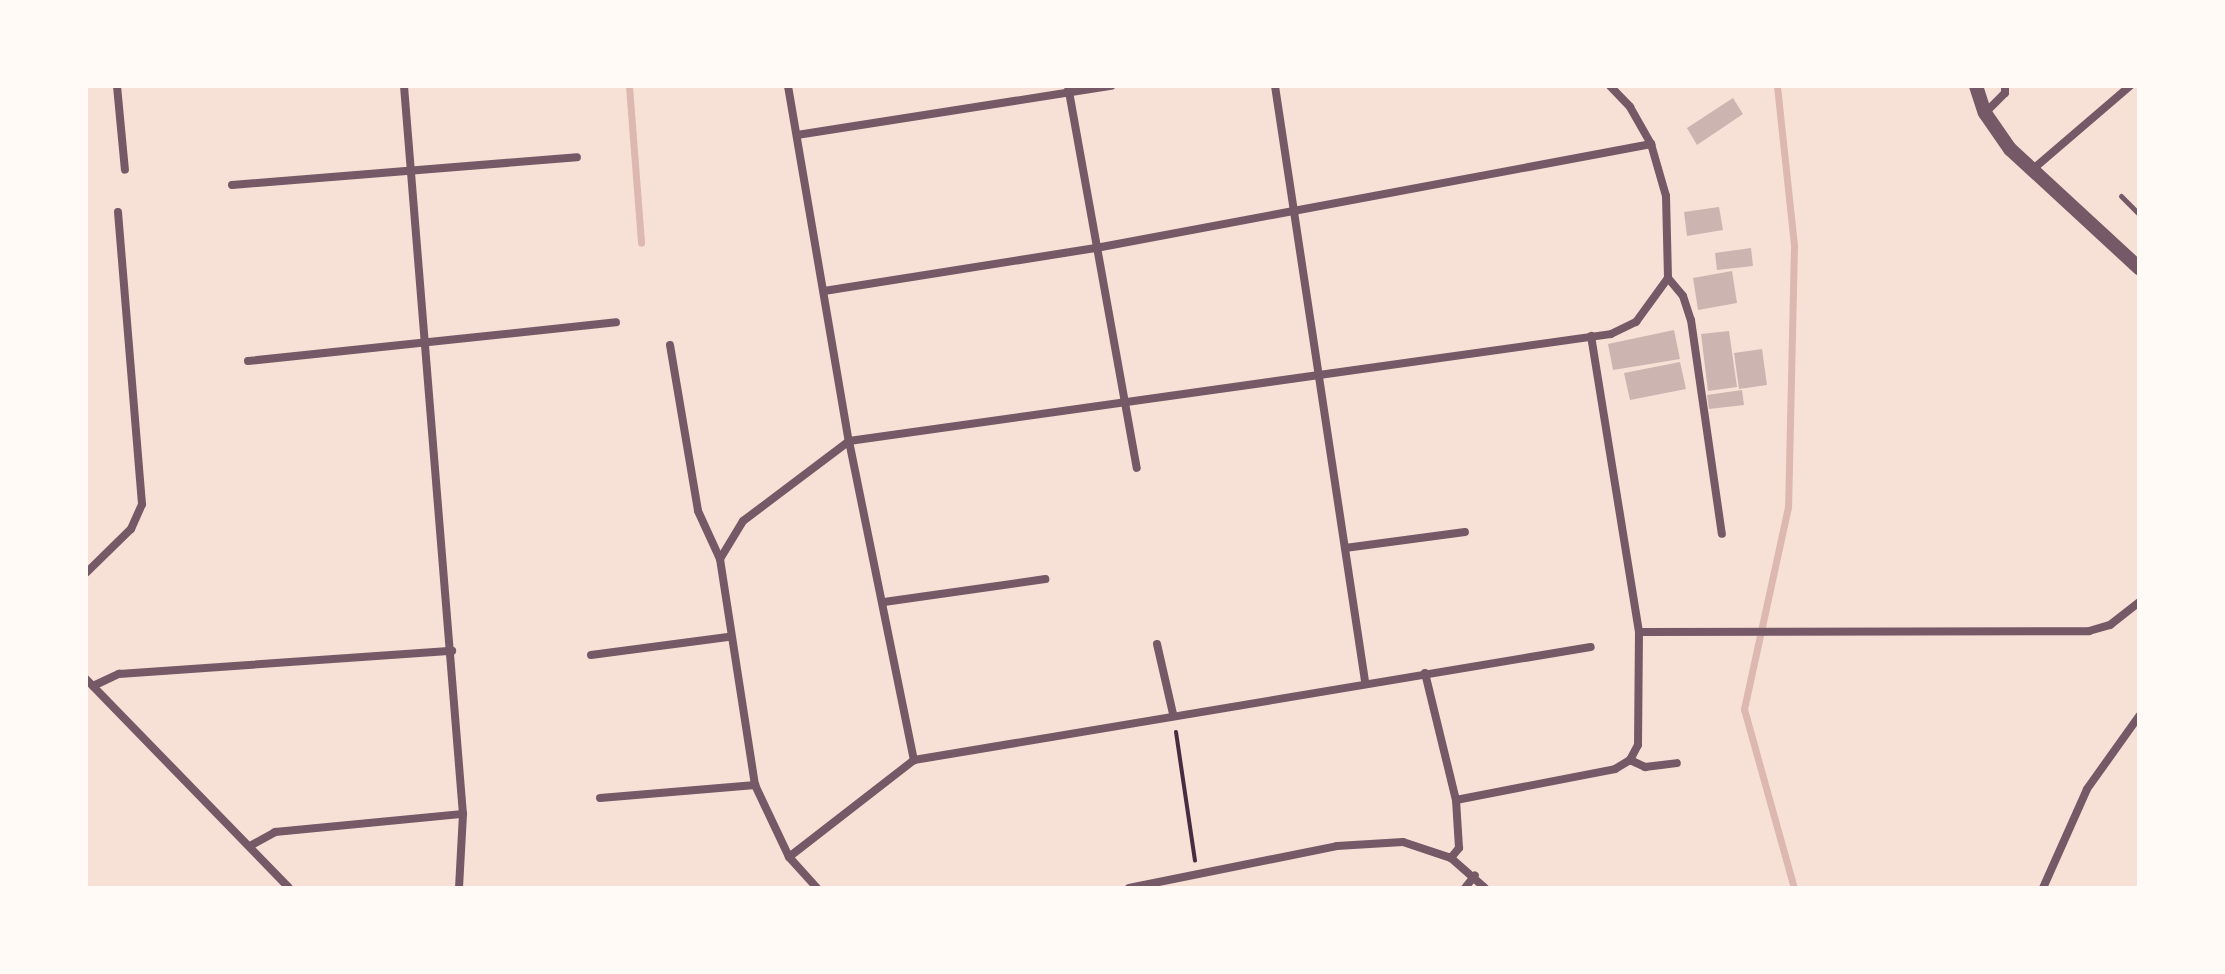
<!DOCTYPE html>
<html>
<head>
<meta charset="utf-8">
<style>
  body { margin:0 }
  #map { position:relative; width:2225px; height:974px; overflow:hidden; background:#f7e1d7; font-family:"DM Sans",sans-serif }
  div>[style] { position:absolute }
  .stream>* { height:7px; margin:-3.5px; padding:0 3.5px; transform-origin:3.5px; border-radius:3.5px; background:#dcb8b0 }
  .building>* { inset:0; background:#ccb4b1 }
  .path>* { height:4px; margin:-2px; padding:0 2px; transform-origin:2px; border-radius:2px; background:#4a2c40 }
  .service>* { height:5px; margin:-2.5px; padding:0 2.5px; transform-origin:2.5px; border-radius:2.5px; background:#755966 }
  .minor>* { height:8px; margin:-4px; padding:0 4px; transform-origin:4px; border-radius:4px; background:#755966 }
  .tertiary>* { height:14px; margin:-7px; padding:0 7px; transform-origin:7px; border-radius:7px; background:#755966 }
  span { translate:-50% -50%; white-space:nowrap; text-align:center; line-height:1.15; -webkit-text-stroke:8px #fffaf5; paint-order:stroke }
  .frame { position:absolute; inset:0; border:88px solid #fffaf5; pointer-events:none }
</style>
</head>
<body>
<div id="map">
  <div class="stream">
    <div style="left:629px;top:86px;width:157px;rotate:85.6deg"></div>
    <div style="left:1777px;top:86px;width:161px;rotate:83.9deg"></div>
    <div style="left:1794px;top:246px;width:261px;rotate:91.3deg"></div>
    <div style="left:1788px;top:507px;width:207px;rotate:102.3deg"></div>
    <div style="left:1744px;top:709px;width:186px;rotate:74.4deg"></div>
  </div>
  <div class="building">
    <div style="clip-path:polygon(1733px 98px,1743px 114px,1697px 145px,1687px 128px)"></div>
    <div style="clip-path:polygon(1719px 207px,1723px 230px,1687px 236px,1684px 212px)"></div>
    <div style="clip-path:polygon(1751px 248px,1753px 266px,1717px 270px,1715px 253px)"></div>
    <div style="clip-path:polygon(1732px 271px,1737px 303px,1698px 310px,1693px 278px)"></div>
    <div style="clip-path:polygon(1674px 330px,1680px 359px,1613px 370px,1608px 344px)"></div>
    <div style="clip-path:polygon(1729px 331px,1737px 387px,1708px 391px,1701px 334px)"></div>
    <div style="clip-path:polygon(1762px 349px,1767px 385px,1739px 389px,1734px 353px)"></div>
    <div style="clip-path:polygon(1680px 362px,1686px 389px,1630px 400px,1624px 373px)"></div>
    <div style="clip-path:polygon(1742px 390px,1744px 405px,1709px 409px,1707px 395px)"></div>
  </div>
  <div class="path">
    <div style="left:1176px;top:732px;width:130px;rotate:81.6deg"></div>
  </div>
  <div class="service">
    <div style="left:2121px;top:196px;width:25px;rotate:45deg"></div>
  </div>
  <div class="minor">
    <div style="left:117px;top:86px;width:84px;rotate:84.6deg"></div>
    <div style="left:404px;top:86px;width:730px;rotate:85.37deg"></div>
    <div style="left:463px;top:814px;width:74px;rotate:93.1deg"></div>
    <div style="left:788px;top:86px;width:360px;rotate:80.3deg"></div>
    <div style="left:849px;top:441px;width:326px;rotate:78.5deg"></div>
    <div style="left:1068px;top:86px;width:388px;rotate:79.8deg"></div>
    <div style="left:1275px;top:86px;width:602px;rotate:81.4deg"></div>
    <div style="left:1610px;top:86px;width:29px;rotate:46deg"></div>
    <div style="left:1630px;top:107px;width:43px;rotate:60.4deg"></div>
    <div style="left:1651px;top:144px;width:54px;rotate:73.9deg"></div>
    <div style="left:1666px;top:196px;width:82px;rotate:88.6deg"></div>
    <div style="left:1985px;top:113px;width:28px;rotate:-45deg"></div>
    <div style="left:2005px;top:93px;width:7px;rotate:-90deg"></div>
    <div style="left:797px;top:135px;width:318px;rotate:-8.9deg"></div>
    <div style="left:2032px;top:170px;width:129px;rotate:-40.6deg"></div>
    <div style="left:232px;top:185px;width:346px;rotate:-4.6deg"></div>
    <div style="left:1668px;top:278px;width:23px;rotate:50deg"></div>
    <div style="left:1683px;top:296px;width:25px;rotate:72deg"></div>
    <div style="left:1691px;top:320px;width:216px;rotate:81.8deg"></div>
    <div style="left:824px;top:291px;width:275px;rotate:-9deg"></div>
    <div style="left:1096px;top:248px;width:565px;rotate:-10.61deg"></div>
    <div style="left:670px;top:345px;width:168px;rotate:80.4deg"></div>
    <div style="left:698px;top:511px;width:53px;rotate:65.4deg"></div>
    <div style="left:720px;top:559px;width:229px;rotate:81.2deg"></div>
    <div style="left:755px;top:785px;width:80px;rotate:64.7deg"></div>
    <div style="left:789px;top:857px;width:42px;rotate:47.9deg"></div>
    <div style="left:248px;top:361px;width:370px;rotate:-6deg"></div>
    <div style="left:1345px;top:548px;width:121px;rotate:-7.6deg"></div>
    <div style="left:720px;top:559px;width:44px;rotate:-58.8deg"></div>
    <div style="left:743px;top:521px;width:133px;rotate:-37deg"></div>
    <div style="left:849px;top:441px;width:769px;rotate:-7.99deg"></div>
    <div style="left:1611px;top:334px;width:28px;rotate:-26deg"></div>
    <div style="left:1636px;top:322px;width:54px;rotate:-54deg"></div>
    <div style="left:86px;top:573px;width:63px;rotate:-44.4deg"></div>
    <div style="left:131px;top:529px;width:27px;rotate:-66deg"></div>
    <div style="left:142px;top:504px;width:293px;rotate:-94.7deg"></div>
    <div style="left:884px;top:602px;width:163px;rotate:-8.1deg"></div>
    <div style="left:1639px;top:632px;width:450px;rotate:-0.1deg"></div>
    <div style="left:2089px;top:631px;width:22px;rotate:-16deg"></div>
    <div style="left:2110px;top:625px;width:37px;rotate:-38deg"></div>
    <div style="left:1157px;top:644px;width:72px;rotate:77.1deg"></div>
    <div style="left:591px;top:655px;width:138px;rotate:-7.5deg"></div>
    <div style="left:1425px;top:673px;width:131px;rotate:76.3deg"></div>
    <div style="left:1456px;top:800px;width:48px;rotate:86.4deg"></div>
    <div style="left:1459px;top:848px;width:13px;rotate:129deg"></div>
    <div style="left:86px;top:679px;width:291px;rotate:45.8deg"></div>
    <div style="left:93px;top:686px;width:29px;rotate:-25deg"></div>
    <div style="left:119px;top:674px;width:334px;rotate:-4deg"></div>
    <div style="left:1630px;top:760px;width:17px;rotate:25deg"></div>
    <div style="left:1645px;top:767px;width:32px;rotate:-7deg"></div>
    <div style="left:600px;top:798px;width:156px;rotate:-4.8deg"></div>
    <div style="left:1456px;top:800px;width:162px;rotate:-11deg"></div>
    <div style="left:1615px;top:769px;width:17px;rotate:-31deg"></div>
    <div style="left:1630px;top:760px;width:17px;rotate:-62deg"></div>
    <div style="left:1638px;top:745px;width:113px;rotate:-89.5deg"></div>
    <div style="left:1639px;top:632px;width:300px;rotate:-99.2deg"></div>
    <div style="left:250px;top:846px;width:29px;rotate:-29deg"></div>
    <div style="left:275px;top:832px;width:189px;rotate:-5.5deg"></div>
    <div style="left:789px;top:857px;width:158px;rotate:-37.8deg"></div>
    <div style="left:914px;top:760px;width:686px;rotate:-9.48deg"></div>
    <div style="left:1129px;top:888px;width:212px;rotate:-11.4deg"></div>
    <div style="left:1337px;top:846px;width:66px;rotate:-3.5deg"></div>
    <div style="left:1403px;top:842px;width:51px;rotate:18.4deg"></div>
    <div style="left:1451px;top:858px;width:45px;rotate:41.4deg"></div>
    <div style="left:1465px;top:888px;width:16px;rotate:-52deg"></div>
    <div style="left:2043px;top:888px;width:108px;rotate:-66deg"></div>
    <div style="left:2087px;top:789px;width:90px;rotate:-54.5deg"></div>
  </div>
  <div class="tertiary">
    <div style="left:1976px;top:86px;width:28px;rotate:72deg"></div>
    <div style="left:1985px;top:113px;width:44px;rotate:55.2deg"></div>
    <div style="left:2010px;top:149px;width:176px;rotate:42.7deg"></div>
  </div>
  <div class="frame"></div>
</div>
</body>
</html>
